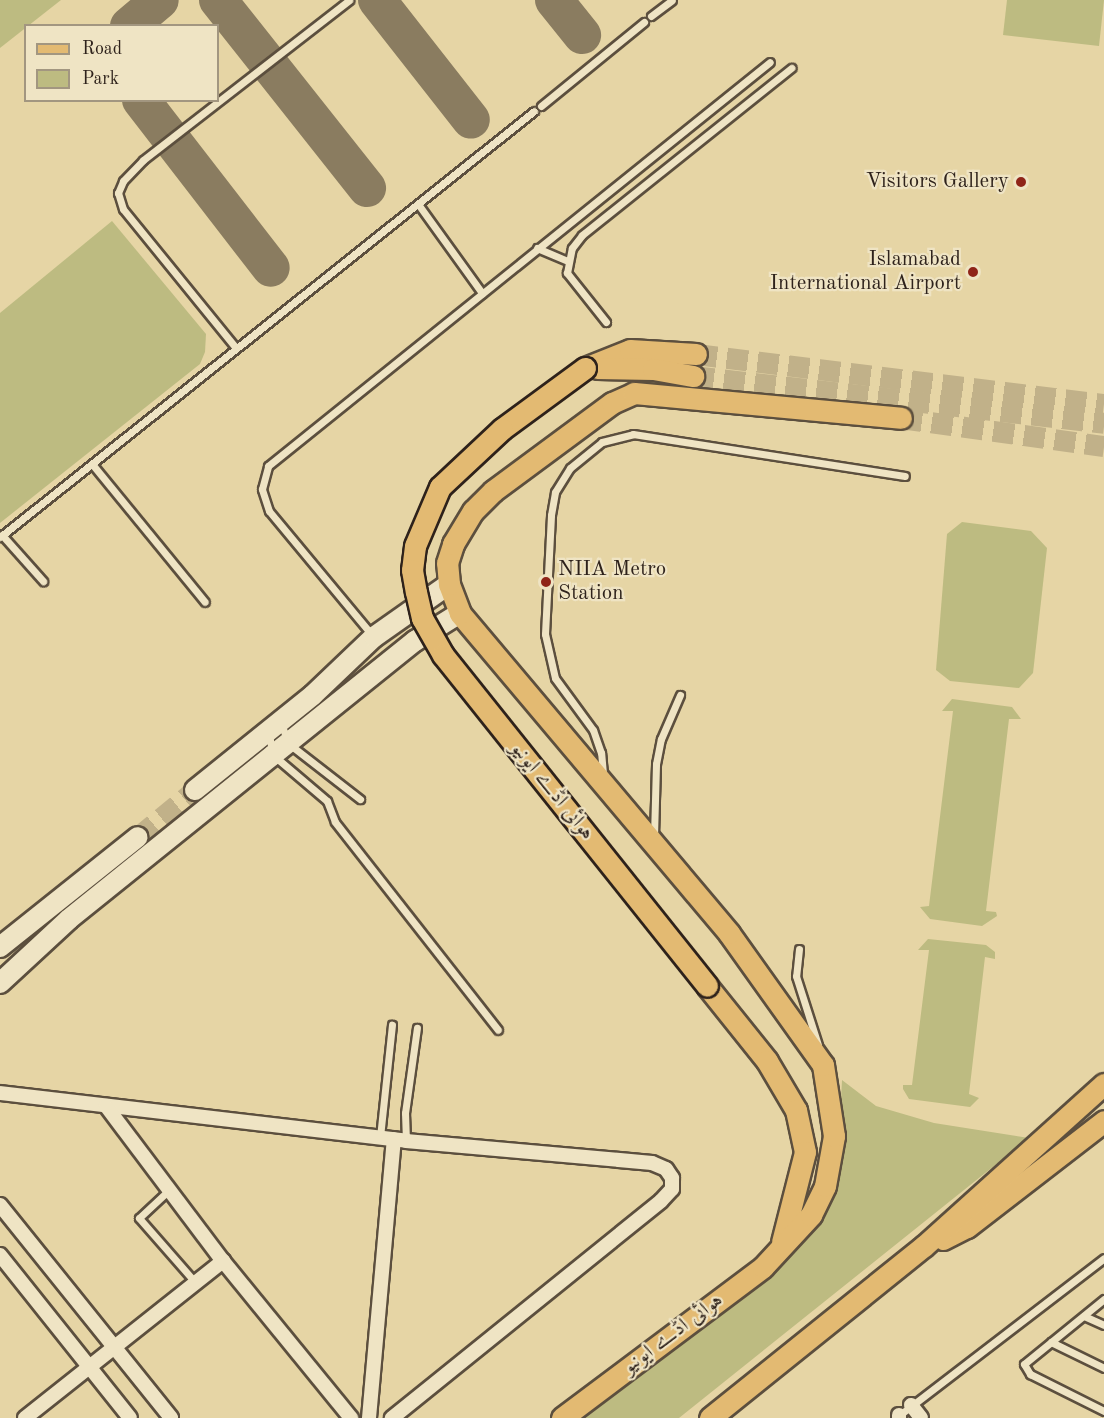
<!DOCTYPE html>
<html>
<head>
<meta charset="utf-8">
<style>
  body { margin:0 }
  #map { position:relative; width:1104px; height:1418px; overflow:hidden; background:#e6d5a5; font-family:"Old Standard TT",Amiri,serif }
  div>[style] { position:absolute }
  .green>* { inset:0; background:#bdbb81 }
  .taxiway>* { height:38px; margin:-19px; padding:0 19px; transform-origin:19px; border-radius:19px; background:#8a7c60 }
  .secondary-tunnel>* { height:20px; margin-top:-10px; transform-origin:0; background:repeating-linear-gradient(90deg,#c1b189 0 20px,transparent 0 30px) }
  .primary-tunnel>* { height:21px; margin-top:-10.5px; transform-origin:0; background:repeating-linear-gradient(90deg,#c1b189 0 21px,transparent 0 31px) }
  .roads { filter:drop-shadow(2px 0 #5c4f3e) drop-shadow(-2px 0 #5c4f3e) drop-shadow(0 2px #5c4f3e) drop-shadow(0 -2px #5c4f3e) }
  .lane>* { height:7px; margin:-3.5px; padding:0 3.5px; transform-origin:3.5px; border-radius:3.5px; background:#efe4c4 }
  .street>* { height:14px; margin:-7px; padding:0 7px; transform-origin:7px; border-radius:7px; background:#efe4c4 }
  .secondary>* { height:20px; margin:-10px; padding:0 10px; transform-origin:10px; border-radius:10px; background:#efe4c4 }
  .primary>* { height:21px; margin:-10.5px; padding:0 10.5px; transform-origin:10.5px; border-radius:10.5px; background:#e3ba72 }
  .bridges { filter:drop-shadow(2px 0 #2e221b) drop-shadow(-2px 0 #2e221b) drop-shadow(0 2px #2e221b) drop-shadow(0 -2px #2e221b) }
  .primary-bridge>* { height:21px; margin:-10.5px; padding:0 10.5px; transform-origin:10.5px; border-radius:10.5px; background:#e3ba72 }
  .dots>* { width:16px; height:16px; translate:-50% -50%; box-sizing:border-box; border:3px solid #efe4c4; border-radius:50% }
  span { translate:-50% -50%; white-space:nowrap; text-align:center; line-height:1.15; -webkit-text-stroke:4.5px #efe4c4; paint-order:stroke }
  .poi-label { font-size:21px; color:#2e221b }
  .right { translate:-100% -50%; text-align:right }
  .left { translate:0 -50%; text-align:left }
  .street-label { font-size:21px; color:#2e221b }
  .legend { position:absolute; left:24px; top:24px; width:195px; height:78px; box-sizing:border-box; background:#efe4c4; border:2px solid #a29680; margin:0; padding:8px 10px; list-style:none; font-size:18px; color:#2e221b }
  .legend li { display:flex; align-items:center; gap:12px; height:30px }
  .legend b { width:30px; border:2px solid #a29680 }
</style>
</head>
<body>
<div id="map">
  <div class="green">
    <div style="clip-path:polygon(0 0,61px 0,0 48px)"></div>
    <div style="clip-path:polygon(1007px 0,1104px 0,1099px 46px,1003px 35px)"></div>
    <div style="clip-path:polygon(112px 221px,206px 334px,205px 352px,200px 364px,0 523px,0 313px)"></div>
    <div style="clip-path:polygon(962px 522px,1031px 531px,1047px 548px,1033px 673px,1019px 688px,950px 681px,936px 670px,947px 534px)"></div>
    <div style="clip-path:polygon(952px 699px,1012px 707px,1021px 719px,1009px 719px,986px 911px,996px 912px,997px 916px,982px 926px,930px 919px,920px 907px,929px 906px,953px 711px,942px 711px)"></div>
    <div style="clip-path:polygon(928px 939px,986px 945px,995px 952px,995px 959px,985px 957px,969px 1094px,979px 1098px,970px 1107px,909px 1099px,903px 1089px,903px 1085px,912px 1085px,929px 950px,918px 950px)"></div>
    <div style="clip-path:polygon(842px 1080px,876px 1106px,934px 1123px,1029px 1138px,679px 1418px,577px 1418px,786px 1258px,812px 1223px,838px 1158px)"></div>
  </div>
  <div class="taxiway">
    <div style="left:218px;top:0;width:240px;rotate:51.6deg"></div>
    <div style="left:377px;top:0;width:152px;rotate:51.9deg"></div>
    <div style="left:554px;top:0;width:45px;rotate:51.3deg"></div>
    <div style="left:129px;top:26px;width:40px;rotate:-40deg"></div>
    <div style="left:141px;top:100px;width:212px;rotate:52.3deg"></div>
  </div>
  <div class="secondary-tunnel">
    <div style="left:138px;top:837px;width:74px;rotate:-39.5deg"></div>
  </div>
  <div class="primary-tunnel">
    <div style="left:696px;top:354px;width:411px;rotate:7deg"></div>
    <div style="left:693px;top:376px;width:414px;rotate:6.5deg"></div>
    <div style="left:901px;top:418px;width:205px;rotate:7.9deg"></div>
  </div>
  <div class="roads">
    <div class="lane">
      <div style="left:651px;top:16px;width:26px;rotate:-37deg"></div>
      <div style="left:541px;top:106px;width:133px;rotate:-39.2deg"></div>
      <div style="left:418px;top:204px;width:110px;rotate:54.3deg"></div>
      <div style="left:537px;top:248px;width:33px;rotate:23deg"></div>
      <div style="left:606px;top:322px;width:63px;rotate:-128.5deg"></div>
      <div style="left:567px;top:273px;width:25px;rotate:-79deg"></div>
      <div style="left:572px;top:248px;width:16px;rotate:-52deg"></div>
      <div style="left:582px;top:235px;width:268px;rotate:-38.6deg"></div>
      <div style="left:236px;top:348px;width:179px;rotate:-129.1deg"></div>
      <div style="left:123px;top:209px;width:17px;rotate:-107deg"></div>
      <div style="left:118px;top:193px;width:13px;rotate:-67deg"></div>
      <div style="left:123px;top:181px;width:29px;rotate:-46deg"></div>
      <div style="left:143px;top:160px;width:261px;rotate:-37.8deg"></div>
      <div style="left:92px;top:464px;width:178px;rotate:50.7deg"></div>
      <div style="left:2px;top:535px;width:62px;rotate:48.3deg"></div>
      <div style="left:0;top:537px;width:683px;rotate:-38.58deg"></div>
      <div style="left:372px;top:635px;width:161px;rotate:-129.7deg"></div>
      <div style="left:269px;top:511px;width:23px;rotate:-108deg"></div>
      <div style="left:262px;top:489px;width:24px;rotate:-75deg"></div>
      <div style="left:268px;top:466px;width:644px;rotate:-38.83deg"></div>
      <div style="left:281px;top:724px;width:22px;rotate:68deg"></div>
      <div style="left:289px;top:744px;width:90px;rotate:37.8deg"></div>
      <div style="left:269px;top:735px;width:20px;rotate:79deg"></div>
      <div style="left:273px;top:755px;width:71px;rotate:40.4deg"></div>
      <div style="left:327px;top:801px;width:22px;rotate:69deg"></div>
      <div style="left:335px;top:822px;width:264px;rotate:51.9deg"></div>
      <div style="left:603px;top:774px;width:21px;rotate:-95deg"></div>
      <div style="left:601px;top:753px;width:24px;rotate:-109deg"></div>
      <div style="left:593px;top:730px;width:64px;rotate:-126.2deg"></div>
      <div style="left:555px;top:678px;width:45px;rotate:-102.8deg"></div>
      <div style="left:545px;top:634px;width:119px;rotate:-87.1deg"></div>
      <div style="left:551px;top:515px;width:23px;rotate:-80deg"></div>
      <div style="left:555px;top:492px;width:28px;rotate:-58deg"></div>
      <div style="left:570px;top:468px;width:41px;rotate:-39.1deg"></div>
      <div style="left:602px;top:442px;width:32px;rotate:-14deg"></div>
      <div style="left:633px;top:434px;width:275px;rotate:8.8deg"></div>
      <div style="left:654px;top:836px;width:72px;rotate:-88.4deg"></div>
      <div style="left:656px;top:764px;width:25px;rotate:-79deg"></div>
      <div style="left:661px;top:739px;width:48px;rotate:-66.6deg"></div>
      <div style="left:799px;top:949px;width:27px;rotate:96deg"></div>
      <div style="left:796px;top:976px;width:72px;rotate:72.3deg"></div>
      <div style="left:380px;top:1137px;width:113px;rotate:-83.9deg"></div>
      <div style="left:406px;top:1141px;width:28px;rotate:-92deg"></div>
      <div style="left:405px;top:1113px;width:86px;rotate:-82deg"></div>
      <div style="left:169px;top:1190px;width:41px;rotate:137deg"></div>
      <div style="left:139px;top:1218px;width:85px;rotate:48.8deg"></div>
      <div style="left:1104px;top:1299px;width:103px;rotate:140.9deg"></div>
      <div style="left:1024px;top:1364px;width:12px;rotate:59deg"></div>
      <div style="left:1030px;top:1374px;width:83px;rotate:26.6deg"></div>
      <div style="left:1084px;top:1316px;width:22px;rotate:24deg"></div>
      <div style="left:1051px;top:1342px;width:59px;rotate:26.1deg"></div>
      <div style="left:897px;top:1417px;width:261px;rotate:-37.5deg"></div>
    </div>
    <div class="street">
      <div style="left:0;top:1093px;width:409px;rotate:6.7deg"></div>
      <div style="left:406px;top:1141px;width:247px;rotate:5.1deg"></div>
      <div style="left:652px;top:1163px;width:15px;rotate:23deg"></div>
      <div style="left:666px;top:1169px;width:11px;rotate:56deg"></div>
      <div style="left:672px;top:1178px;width:11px;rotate:90deg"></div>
      <div style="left:672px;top:1189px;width:16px;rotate:133deg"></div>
      <div style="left:661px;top:1201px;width:346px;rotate:141.1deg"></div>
      <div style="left:106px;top:1106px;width:194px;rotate:53deg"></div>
      <div style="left:223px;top:1261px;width:203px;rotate:50.8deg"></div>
      <div style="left:0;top:1205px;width:273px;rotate:51.2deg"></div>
      <div style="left:0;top:1255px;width:208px;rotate:51.4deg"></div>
      <div style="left:911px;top:1405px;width:16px;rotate:52deg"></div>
      <div style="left:25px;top:1418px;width:253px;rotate:-38.4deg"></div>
      <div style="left:369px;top:1418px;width:280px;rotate:-84.9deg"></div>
      <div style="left:899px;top:1418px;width:3px;rotate:-90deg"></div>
    </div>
    <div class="secondary">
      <div style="left:195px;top:790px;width:151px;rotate:-38.8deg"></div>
      <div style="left:313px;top:695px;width:84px;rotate:-43.6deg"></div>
      <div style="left:374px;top:637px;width:92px;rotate:-35.2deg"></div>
      <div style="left:0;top:947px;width:176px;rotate:-38.6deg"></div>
      <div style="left:0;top:983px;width:94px;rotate:-42.8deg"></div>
      <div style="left:69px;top:919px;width:262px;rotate:-38.8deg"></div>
      <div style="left:273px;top:755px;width:182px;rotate:-38.8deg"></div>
      <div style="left:415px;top:641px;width:53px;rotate:-31.9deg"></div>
    </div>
    <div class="primary">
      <div style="left:585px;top:368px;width:48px;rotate:-21.8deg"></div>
      <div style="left:630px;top:350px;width:66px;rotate:3.5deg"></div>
      <div style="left:597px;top:368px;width:56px;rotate:1deg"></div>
      <div style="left:653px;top:369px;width:41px;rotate:9.9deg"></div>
      <div style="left:707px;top:986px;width:96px;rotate:51.3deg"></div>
      <div style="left:767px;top:1061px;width:57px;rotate:59.4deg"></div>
      <div style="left:796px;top:1110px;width:43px;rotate:77.9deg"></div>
      <div style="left:805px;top:1152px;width:93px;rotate:104.3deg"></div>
      <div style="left:943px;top:1239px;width:27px;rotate:-27deg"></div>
      <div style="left:967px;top:1227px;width:173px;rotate:-37.7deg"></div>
      <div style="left:562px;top:1418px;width:251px;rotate:-36.9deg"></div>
      <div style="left:763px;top:1267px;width:71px;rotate:-47.3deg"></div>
      <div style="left:811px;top:1215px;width:32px;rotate:-64deg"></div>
      <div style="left:825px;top:1186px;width:51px;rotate:-79.8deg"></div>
      <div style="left:834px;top:1136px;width:72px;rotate:-98.8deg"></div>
      <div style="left:823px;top:1065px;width:162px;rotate:-125.5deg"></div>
      <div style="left:729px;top:933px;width:418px;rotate:-130.1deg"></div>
      <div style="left:460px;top:613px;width:31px;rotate:-111deg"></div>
      <div style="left:449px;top:584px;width:21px;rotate:-95deg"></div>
      <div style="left:447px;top:563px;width:20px;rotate:-72deg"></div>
      <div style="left:453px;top:544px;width:39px;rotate:-59deg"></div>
      <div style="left:473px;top:511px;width:28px;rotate:-45deg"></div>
      <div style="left:493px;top:491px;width:148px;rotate:-36.5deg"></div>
      <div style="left:612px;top:403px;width:24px;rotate:-24deg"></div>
      <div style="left:634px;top:393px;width:268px;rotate:5.3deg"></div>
      <div style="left:710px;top:1418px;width:275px;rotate:-38.8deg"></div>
      <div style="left:924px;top:1246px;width:242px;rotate:-42deg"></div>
    </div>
  </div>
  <div class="bridges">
    <div class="primary-bridge">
      <div style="left:585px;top:368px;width:103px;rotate:143.7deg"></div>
      <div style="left:502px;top:429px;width:85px;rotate:136.9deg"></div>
      <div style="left:440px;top:487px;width:64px;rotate:113deg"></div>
      <div style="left:415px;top:546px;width:24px;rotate:97deg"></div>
      <div style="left:412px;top:570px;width:22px;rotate:80deg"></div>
      <div style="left:416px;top:592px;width:27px;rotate:77deg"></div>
      <div style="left:422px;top:618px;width:43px;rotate:60.4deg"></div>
      <div style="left:443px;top:655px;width:423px;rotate:51.4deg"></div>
    </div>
  </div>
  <div class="dots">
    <div style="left:1021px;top:182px;background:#8f2418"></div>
    <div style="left:973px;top:272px;background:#8f2418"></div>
    <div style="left:546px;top:582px;background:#8f2418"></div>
  </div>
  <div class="poi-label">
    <span class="right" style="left:1009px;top:182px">Visitors Gallery</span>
    <span class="right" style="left:961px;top:272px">Islamabad<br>International Airport</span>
    <span class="left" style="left:558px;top:582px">NIIA Metro<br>Station</span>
  </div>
  <div class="street-label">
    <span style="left:552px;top:791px;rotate:51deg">ہوائی اڈے ایونیو</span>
    <span style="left:673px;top:1334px;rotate:-37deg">ہوائی اڈے ایونیو</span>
  </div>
  <ul class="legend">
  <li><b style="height:8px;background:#e3ba72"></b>Road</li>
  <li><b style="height:16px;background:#bdbb81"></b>Park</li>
  </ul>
</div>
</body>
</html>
